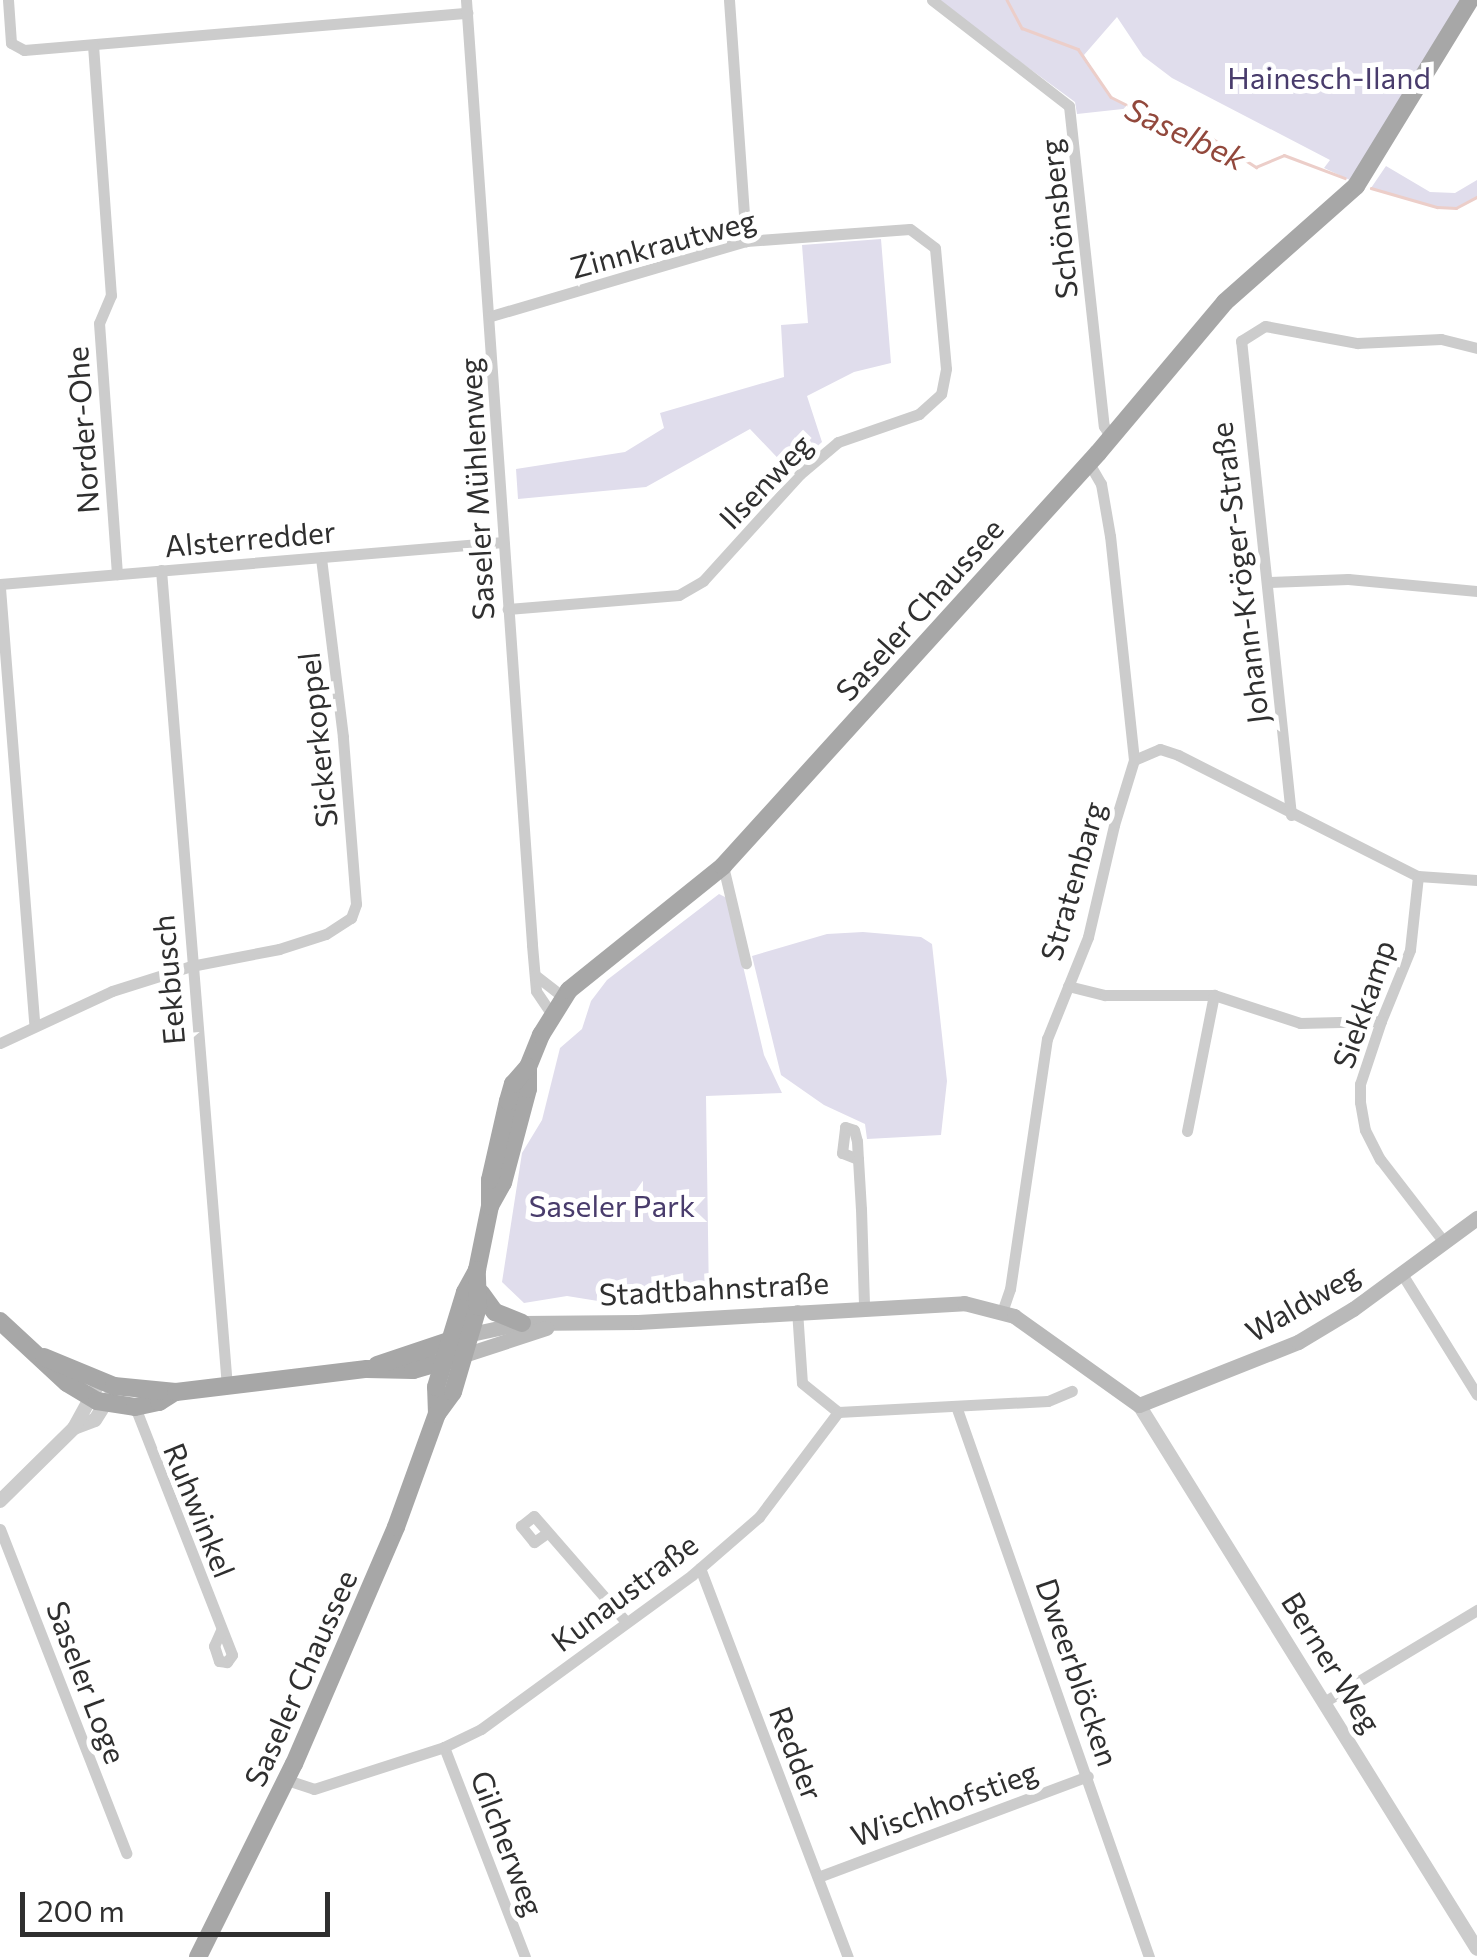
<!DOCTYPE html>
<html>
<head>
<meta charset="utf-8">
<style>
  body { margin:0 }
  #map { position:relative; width:1477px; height:1957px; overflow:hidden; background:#fff; font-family:Commissioner,sans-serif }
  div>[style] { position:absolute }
  .green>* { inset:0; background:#e0ddec }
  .stream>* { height:2.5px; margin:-1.25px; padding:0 1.25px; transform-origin:1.25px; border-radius:1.25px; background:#eccec9 }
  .minor>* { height:11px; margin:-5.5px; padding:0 5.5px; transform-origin:5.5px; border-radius:5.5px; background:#ccc }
  .tertiary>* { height:14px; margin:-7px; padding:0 7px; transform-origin:7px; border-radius:7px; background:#ccc }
  .secondary>* { height:15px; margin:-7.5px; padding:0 7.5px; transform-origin:7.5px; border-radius:7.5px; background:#b9b9b9 }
  .primary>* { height:18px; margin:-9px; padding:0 9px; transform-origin:9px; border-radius:9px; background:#a7a7a7 }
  span { translate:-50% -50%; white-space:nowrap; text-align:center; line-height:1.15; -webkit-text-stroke:10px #fff; paint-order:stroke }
  .park-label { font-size:30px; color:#493c6c }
  .street-label { font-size:30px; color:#2f2f2f }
  .water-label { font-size:32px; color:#92483c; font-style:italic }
  .scale { position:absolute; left:20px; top:1892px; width:310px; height:45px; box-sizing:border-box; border:5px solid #2f2f2f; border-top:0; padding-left:12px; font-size:30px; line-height:35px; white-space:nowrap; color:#2f2f2f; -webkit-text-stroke:8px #fff; paint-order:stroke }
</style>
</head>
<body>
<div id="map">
  <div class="green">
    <div style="clip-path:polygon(936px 0,1468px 0,1352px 181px,1324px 168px,1330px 160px,1172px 78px,1143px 56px,1117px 17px,1084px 55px,1108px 95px,1132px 108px,1077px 114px,1075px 102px)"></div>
    <div style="clip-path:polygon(1386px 166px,1430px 192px,1455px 193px,1477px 180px,1477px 197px,1456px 208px,1437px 207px,1371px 188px)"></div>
    <div style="clip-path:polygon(881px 239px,891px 363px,854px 372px,807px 396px,822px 442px,790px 471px,750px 429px,646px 487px,518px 499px,516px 469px,625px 452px,664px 428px,660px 413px,784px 377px,781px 325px,808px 323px,802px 245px)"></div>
    <div style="clip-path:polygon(719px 894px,727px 898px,764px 1055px,782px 1093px,706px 1096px,709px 1300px,598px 1301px,567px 1296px,524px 1303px,502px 1282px,522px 1153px,542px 1120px,560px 1048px,582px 1029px,591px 1001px,607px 980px)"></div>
    <div style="clip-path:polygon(863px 932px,921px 937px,932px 944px,947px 1081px,941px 1135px,867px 1139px,865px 1124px,824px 1105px,781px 1075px,752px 956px,827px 934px)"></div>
  </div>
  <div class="stream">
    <div style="left:1007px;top:0;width:32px;rotate:62deg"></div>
    <div style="left:1022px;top:28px;width:60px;rotate:20.6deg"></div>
    <div style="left:1078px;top:49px;width:58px;rotate:55.5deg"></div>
    <div style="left:1111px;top:97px;width:69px;rotate:26.6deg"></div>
    <div style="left:1173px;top:128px;width:35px;rotate:12deg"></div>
    <div style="left:1207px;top:135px;width:59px;rotate:33.1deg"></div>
    <div style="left:1256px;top:167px;width:30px;rotate:-23deg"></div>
    <div style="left:1284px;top:155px;width:65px;rotate:20.7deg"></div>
    <div style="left:1371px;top:188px;width:69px;rotate:16.1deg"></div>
    <div style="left:1437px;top:207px;width:19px;rotate:3deg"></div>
    <div style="left:1456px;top:208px;width:24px;rotate:-28deg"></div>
  </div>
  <div class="minor">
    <div style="left:8px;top:0;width:43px;rotate:86deg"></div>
    <div style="left:11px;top:43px;width:15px;rotate:28deg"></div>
    <div style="left:24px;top:50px;width:445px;rotate:-4.8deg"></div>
    <div style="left:466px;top:0;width:947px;rotate:86deg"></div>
    <div style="left:532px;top:945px;width:46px;rotate:85deg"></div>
    <div style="left:536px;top:991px;width:29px;rotate:56deg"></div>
    <div style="left:729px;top:0;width:242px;rotate:86deg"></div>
    <div style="left:932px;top:0;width:173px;rotate:37.7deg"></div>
    <div style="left:1069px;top:106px;width:322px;rotate:83.8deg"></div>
    <div style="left:1104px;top:426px;width:14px;rotate:60deg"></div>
    <div style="left:93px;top:45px;width:251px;rotate:85.9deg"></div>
    <div style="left:111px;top:295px;width:30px;rotate:113deg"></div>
    <div style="left:99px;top:323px;width:252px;rotate:85.9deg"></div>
    <div style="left:491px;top:316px;width:266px;rotate:-16.4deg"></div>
    <div style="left:746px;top:241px;width:164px;rotate:-4.2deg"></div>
    <div style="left:910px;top:229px;width:31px;rotate:37deg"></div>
    <div style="left:935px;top:248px;width:121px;rotate:84.8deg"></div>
    <div style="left:946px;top:369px;width:25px;rotate:101deg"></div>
    <div style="left:941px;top:394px;width:30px;rotate:138deg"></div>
    <div style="left:919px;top:414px;width:86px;rotate:160.9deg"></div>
    <div style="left:838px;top:442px;width:50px;rotate:139.9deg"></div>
    <div style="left:800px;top:474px;width:144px;rotate:132.2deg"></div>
    <div style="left:703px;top:581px;width:28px;rotate:150deg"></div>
    <div style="left:679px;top:595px;width:172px;rotate:175.3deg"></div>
    <div style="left:161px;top:570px;width:819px;rotate:85.38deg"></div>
    <div style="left:1267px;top:582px;width:81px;rotate:-2.1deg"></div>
    <div style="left:1348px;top:579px;width:130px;rotate:5.3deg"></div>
    <div style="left:0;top:584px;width:505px;rotate:-4.77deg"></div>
    <div style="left:0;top:588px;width:436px;rotate:85.5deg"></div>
    <div style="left:1134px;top:760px;width:28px;rotate:-23deg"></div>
    <div style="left:1160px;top:749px;width:19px;rotate:18deg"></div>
    <div style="left:1178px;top:755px;width:269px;rotate:26.8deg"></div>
    <div style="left:1418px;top:876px;width:59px;rotate:3.9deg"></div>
    <div style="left:1291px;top:815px;width:477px;rotate:-96deg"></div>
    <div style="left:1241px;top:341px;width:28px;rotate:-32deg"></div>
    <div style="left:1265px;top:326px;width:94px;rotate:10.5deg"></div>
    <div style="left:1357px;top:343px;width:84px;rotate:-2.7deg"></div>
    <div style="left:1441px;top:339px;width:37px;rotate:14deg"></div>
    <div style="left:723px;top:866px;width:100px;rotate:76.7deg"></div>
    <div style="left:1418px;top:876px;width:74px;rotate:96.2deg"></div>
    <div style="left:1410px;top:950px;width:77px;rotate:112.2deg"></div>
    <div style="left:1381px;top:1021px;width:66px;rotate:108.4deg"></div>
    <div style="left:1360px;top:1084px;width:18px;rotate:90deg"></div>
    <div style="left:1360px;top:1102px;width:28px;rotate:80deg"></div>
    <div style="left:1365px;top:1130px;width:33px;rotate:63deg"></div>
    <div style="left:1380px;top:1159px;width:105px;rotate:52.4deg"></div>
    <div style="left:535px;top:975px;width:36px;rotate:38deg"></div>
    <div style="left:1068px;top:986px;width:38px;rotate:14deg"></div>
    <div style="left:1105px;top:995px;width:109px"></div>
    <div style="left:1214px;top:995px;width:90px;rotate:18deg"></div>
    <div style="left:1300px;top:1023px;width:81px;rotate:-1.4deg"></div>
    <div style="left:0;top:1043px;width:123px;rotate:-24.9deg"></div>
    <div style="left:112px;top:991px;width:83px;rotate:-17.6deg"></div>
    <div style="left:191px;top:966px;width:90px;rotate:-10.9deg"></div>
    <div style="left:279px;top:949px;width:49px;rotate:-17.7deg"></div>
    <div style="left:326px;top:934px;width:30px;rotate:-33deg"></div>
    <div style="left:351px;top:918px;width:15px;rotate:-70deg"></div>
    <div style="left:356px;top:904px;width:168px;rotate:-94.5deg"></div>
    <div style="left:343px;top:737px;width:181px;rotate:-97deg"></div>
    <div style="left:1187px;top:1131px;width:139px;rotate:-78.8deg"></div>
    <div style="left:858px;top:1159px;width:17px;rotate:-159deg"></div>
    <div style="left:842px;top:1153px;width:26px;rotate:-83deg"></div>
    <div style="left:845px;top:1127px;width:9px;rotate:18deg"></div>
    <div style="left:854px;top:1130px;width:11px;rotate:75deg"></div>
    <div style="left:857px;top:1141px;width:18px;rotate:87deg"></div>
    <div style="left:858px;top:1159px;width:50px;rotate:86.6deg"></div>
    <div style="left:861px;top:1209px;width:97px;rotate:88.2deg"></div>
    <div style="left:1402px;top:1274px;width:142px;rotate:58.2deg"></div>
    <div style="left:797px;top:1310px;width:73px;rotate:86.1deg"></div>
    <div style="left:802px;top:1383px;width:46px;rotate:38.9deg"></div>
    <div style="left:1002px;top:1312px;width:24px;rotate:-71deg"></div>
    <div style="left:1010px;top:1289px;width:253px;rotate:-81.6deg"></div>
    <div style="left:1047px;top:1039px;width:110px;rotate:-68.1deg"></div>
    <div style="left:1088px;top:937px;width:115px;rotate:-76.9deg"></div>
    <div style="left:1114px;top:825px;width:68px;rotate:-72.9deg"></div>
    <div style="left:1134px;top:760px;width:225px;rotate:-96.1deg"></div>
    <div style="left:1110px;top:536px;width:53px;rotate:-99.8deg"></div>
    <div style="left:1101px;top:484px;width:24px;rotate:-120deg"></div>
    <div style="left:956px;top:1406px;width:584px;rotate:70.7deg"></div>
    <div style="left:135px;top:1407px;width:266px;rotate:68.6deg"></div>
    <div style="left:232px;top:1655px;width:9px;rotate:126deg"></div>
    <div style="left:227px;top:1662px;width:8px;rotate:-173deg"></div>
    <div style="left:219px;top:1661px;width:16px;rotate:-108deg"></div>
    <div style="left:214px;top:1646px;width:17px;rotate:-66deg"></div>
    <div style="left:838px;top:1412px;width:210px;rotate:-3deg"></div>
    <div style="left:1048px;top:1401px;width:26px;rotate:-23deg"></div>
    <div style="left:0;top:1529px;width:348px;rotate:68.7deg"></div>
    <div style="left:547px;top:1533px;width:16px;rotate:145deg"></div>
    <div style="left:534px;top:1542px;width:21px;rotate:-129deg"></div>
    <div style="left:521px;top:1526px;width:16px;rotate:-38deg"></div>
    <div style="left:534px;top:1516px;width:140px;rotate:49deg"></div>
    <div style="left:700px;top:1568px;width:416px;rotate:69.2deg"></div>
    <div style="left:1324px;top:1702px;width:179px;rotate:-31deg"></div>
    <div style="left:444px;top:1747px;width:225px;rotate:68.9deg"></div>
    <div style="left:287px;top:1780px;width:28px;rotate:18deg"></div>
    <div style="left:314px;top:1789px;width:137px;rotate:-17.9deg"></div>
    <div style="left:444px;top:1747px;width:41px;rotate:-25.9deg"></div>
    <div style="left:481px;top:1729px;width:261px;rotate:-36.1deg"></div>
    <div style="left:692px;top:1575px;width:89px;rotate:-40.9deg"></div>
    <div style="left:759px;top:1517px;width:131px;rotate:-53deg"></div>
    <div style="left:818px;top:1877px;width:288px;rotate:-20.5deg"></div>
  </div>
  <div class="tertiary">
    <div style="left:1139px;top:1405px;width:640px;rotate:58.15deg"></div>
    <div style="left:74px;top:1428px;width:22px;rotate:-21deg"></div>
    <div style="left:95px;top:1420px;width:26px;rotate:-58deg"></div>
    <div style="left:0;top:1501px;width:104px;rotate:-44.6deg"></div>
    <div style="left:74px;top:1428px;width:46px;rotate:-61.2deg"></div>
  </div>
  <div class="secondary">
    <div style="left:471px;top:1334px;width:52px;rotate:-12.2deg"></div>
    <div style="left:522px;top:1323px;width:116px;rotate:-0.5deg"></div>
    <div style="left:638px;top:1322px;width:327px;rotate:-3.3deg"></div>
    <div style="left:964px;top:1303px;width:52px;rotate:14.6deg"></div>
    <div style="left:1014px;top:1316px;width:153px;rotate:35.5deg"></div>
    <div style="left:1139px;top:1405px;width:171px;rotate:-21.6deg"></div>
    <div style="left:1298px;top:1342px;width:64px;rotate:-31deg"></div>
    <div style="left:1353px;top:1309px;width:154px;rotate:-36.3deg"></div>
    <div style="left:458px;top:1357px;width:93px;rotate:-18.2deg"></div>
  </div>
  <div class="primary">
    <div style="left:490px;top:1206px;width:26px;rotate:-61deg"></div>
    <div style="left:503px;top:1183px;width:97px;rotate:-75.1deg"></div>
    <div style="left:528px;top:1089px;width:22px;rotate:-90deg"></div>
    <div style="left:528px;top:1067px;width:35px;rotate:-68deg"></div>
    <div style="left:541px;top:1035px;width:53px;rotate:-58.1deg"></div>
    <div style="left:569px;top:990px;width:198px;rotate:-38.8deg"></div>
    <div style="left:723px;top:866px;width:558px;rotate:-47.76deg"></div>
    <div style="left:1098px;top:453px;width:197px;rotate:-49.9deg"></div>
    <div style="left:1225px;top:302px;width:175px;rotate:-41.5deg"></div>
    <div style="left:1356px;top:186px;width:218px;rotate:-58.5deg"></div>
    <div style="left:481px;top:1293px;width:24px;rotate:54deg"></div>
    <div style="left:495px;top:1312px;width:29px;rotate:22deg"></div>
    <div style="left:0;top:1321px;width:91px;rotate:42.8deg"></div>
    <div style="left:67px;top:1383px;width:35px;rotate:31deg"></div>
    <div style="left:97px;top:1401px;width:38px;rotate:9deg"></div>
    <div style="left:135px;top:1407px;width:25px;rotate:-12deg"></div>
    <div style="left:159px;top:1402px;width:19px;rotate:-32deg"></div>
    <div style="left:44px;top:1357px;width:76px;rotate:22.5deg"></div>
    <div style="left:114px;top:1386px;width:62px;rotate:5.5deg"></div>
    <div style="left:176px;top:1392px;width:192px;rotate:-6.9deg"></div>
    <div style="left:367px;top:1369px;width:46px;rotate:1.2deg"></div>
    <div style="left:413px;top:1370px;width:33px;rotate:-16deg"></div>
    <div style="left:377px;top:1365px;width:84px;rotate:-18.6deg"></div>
    <div style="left:437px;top:1414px;width:27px;rotate:-92deg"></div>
    <div style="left:436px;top:1387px;width:99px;rotate:-73deg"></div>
    <div style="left:465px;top:1292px;width:25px;rotate:-61deg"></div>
    <div style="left:477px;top:1270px;width:65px;rotate:-78.5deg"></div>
    <div style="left:490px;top:1206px;width:26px;rotate:-90deg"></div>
    <div style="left:490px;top:1180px;width:81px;rotate:-77.2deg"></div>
    <div style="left:508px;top:1101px;width:18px;rotate:-74deg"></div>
    <div style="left:513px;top:1084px;width:23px;rotate:-49deg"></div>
    <div style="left:198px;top:1957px;width:216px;rotate:-63.6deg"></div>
    <div style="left:294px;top:1764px;width:258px;rotate:-66.7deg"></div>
    <div style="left:396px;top:1527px;width:120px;rotate:-70.1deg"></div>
    <div style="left:437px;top:1414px;width:27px;rotate:-54deg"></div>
    <div style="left:453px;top:1392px;width:89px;rotate:-73.6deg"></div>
    <div style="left:478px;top:1307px;width:37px;rotate:-92deg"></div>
  </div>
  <div class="park-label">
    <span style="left:1329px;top:77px">Hainesch-Iland</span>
    <span style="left:612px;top:1205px">Saseler Park</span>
  </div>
  <div class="street-label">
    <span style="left:1058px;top:219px;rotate:-96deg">Schönsberg</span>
    <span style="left:663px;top:243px;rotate:-15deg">Zinnkrautweg</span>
    <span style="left:82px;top:430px;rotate:-94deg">Norder-Ohe</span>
    <span style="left:765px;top:481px;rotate:-46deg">Ilsenweg</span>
    <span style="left:476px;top:489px;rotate:-93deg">Saseler Mühlenweg</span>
    <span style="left:250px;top:538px;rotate:-5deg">Alsterredder</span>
    <span style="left:1239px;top:573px;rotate:-97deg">Johann-Kröger-Straße</span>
    <span style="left:919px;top:609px;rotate:-48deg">Saseler Chaussee</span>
    <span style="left:317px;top:740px;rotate:-96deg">Sickerkoppel</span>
    <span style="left:1072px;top:881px;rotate:-74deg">Stratenbarg</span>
    <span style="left:168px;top:980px;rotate:-95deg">Eekbusch</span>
    <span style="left:1363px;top:1004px;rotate:-71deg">Siekkamp</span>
    <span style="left:714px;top:1288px;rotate:-3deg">Stadtbahnstraße</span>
    <span style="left:1302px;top:1302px;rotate:-30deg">Waldweg</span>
    <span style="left:200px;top:1510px;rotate:68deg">Ruhwinkel</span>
    <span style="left:624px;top:1592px;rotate:-37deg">Kunaustraße</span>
    <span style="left:1332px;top:1662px;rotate:58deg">Berner Weg</span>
    <span style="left:1078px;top:1672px;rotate:71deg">Dweerblöcken</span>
    <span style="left:300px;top:1678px;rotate:-66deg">Saseler Chaussee</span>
    <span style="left:87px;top:1682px;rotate:69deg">Saseler Loge</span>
    <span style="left:797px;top:1753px;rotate:69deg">Redder</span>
    <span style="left:944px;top:1803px;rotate:-20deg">Wischhofstieg</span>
    <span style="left:508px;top:1843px;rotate:69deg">Gilcherweg</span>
  </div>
  <div class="water-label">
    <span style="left:1186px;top:133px;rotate:25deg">Saselbek</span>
  </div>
  <div class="scale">200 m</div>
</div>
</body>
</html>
